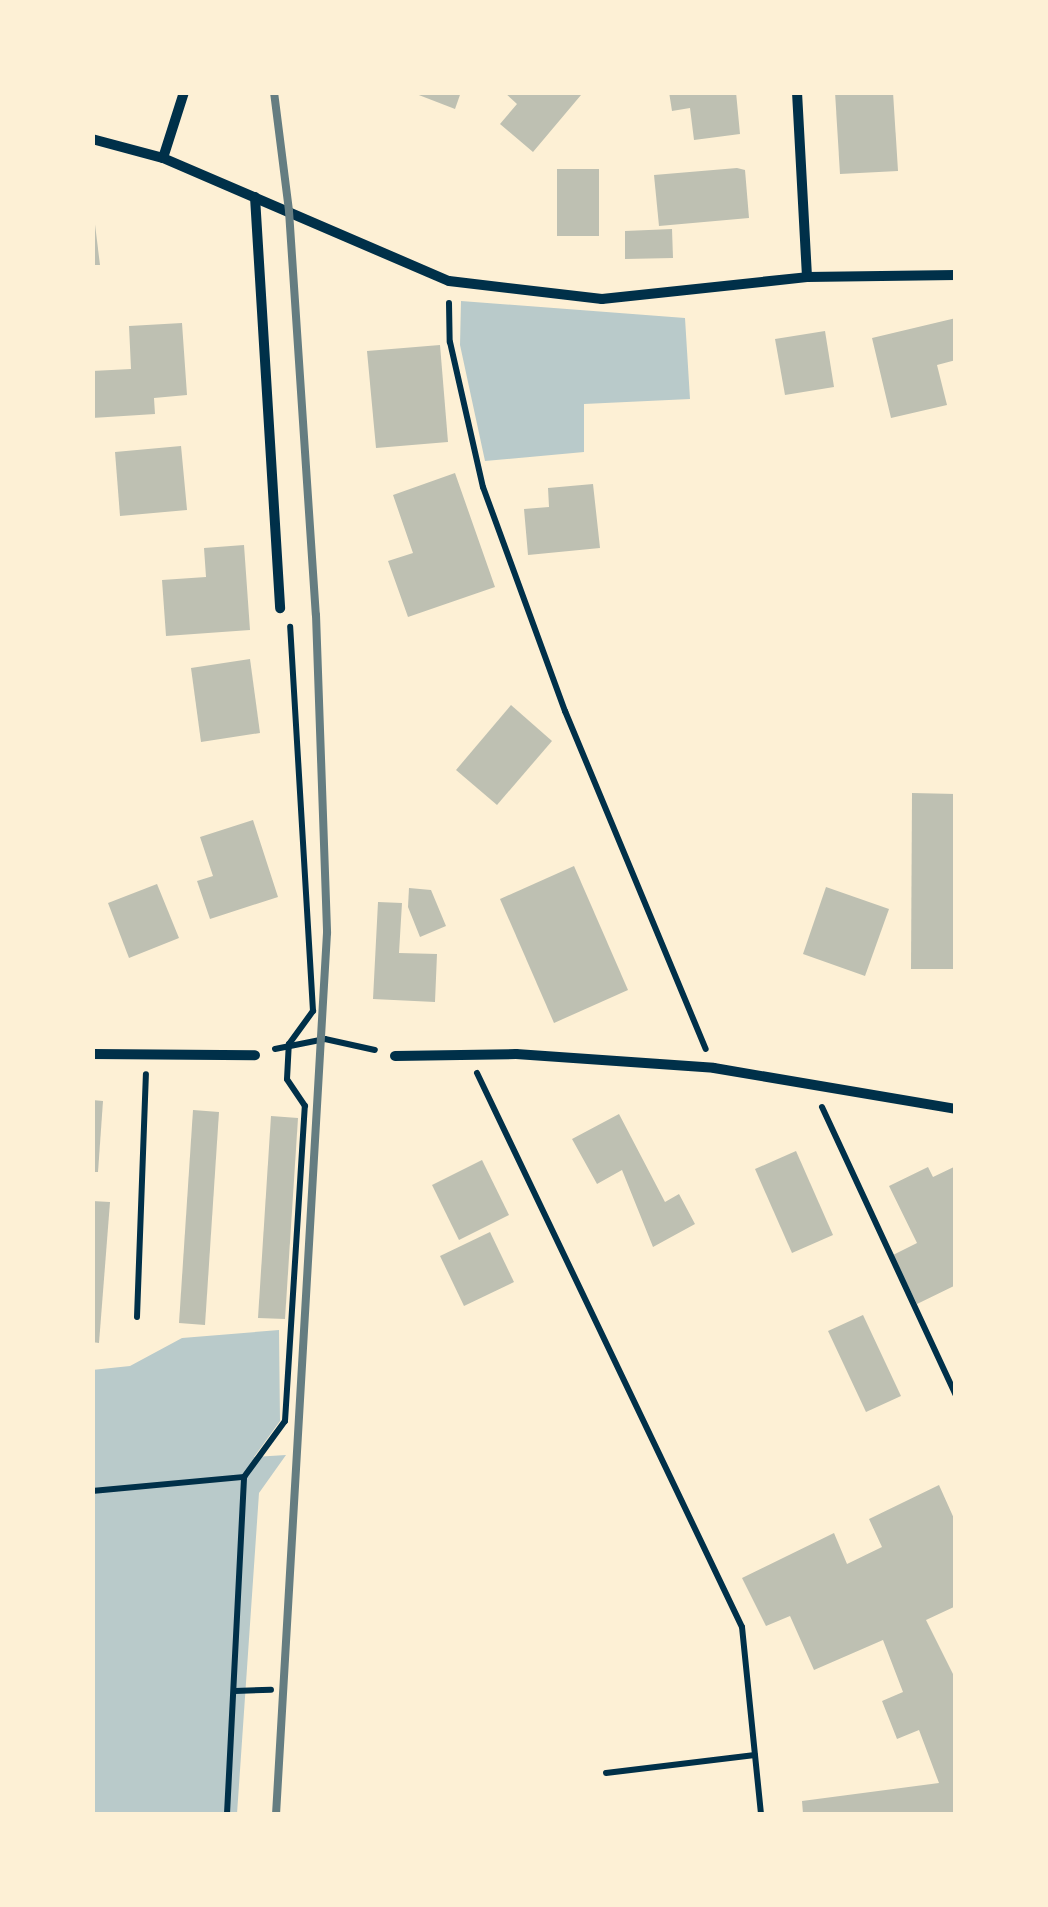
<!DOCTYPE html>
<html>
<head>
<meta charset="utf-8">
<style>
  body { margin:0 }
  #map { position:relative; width:1048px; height:1907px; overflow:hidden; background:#fdf0d5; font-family:"Times New Roman",serif }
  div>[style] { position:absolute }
  .green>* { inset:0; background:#b9caca }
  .building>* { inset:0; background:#bec0b2 }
  .path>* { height:6px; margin:-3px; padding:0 3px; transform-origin:3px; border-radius:3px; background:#003049 }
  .minor>* { height:10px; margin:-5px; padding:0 5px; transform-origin:5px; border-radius:5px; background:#003049 }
  .rail>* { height:8px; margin:-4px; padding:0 4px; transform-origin:4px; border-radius:4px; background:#657d81 }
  span { translate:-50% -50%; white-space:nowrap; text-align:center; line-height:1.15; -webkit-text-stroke:9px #fdf0d5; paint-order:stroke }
  .frame { position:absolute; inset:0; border:95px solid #fdf0d5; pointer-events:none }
</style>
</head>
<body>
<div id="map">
  <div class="green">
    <div style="clip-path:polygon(461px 301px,685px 318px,690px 399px,584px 404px,584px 452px,485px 461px,460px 345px)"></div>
    <div style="clip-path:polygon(279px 1330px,280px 1421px,254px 1457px,286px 1455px,259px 1493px,237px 1814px,93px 1814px,92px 1370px,130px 1366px,182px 1338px)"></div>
  </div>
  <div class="building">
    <div style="clip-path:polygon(411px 92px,461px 92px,455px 109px)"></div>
    <div style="clip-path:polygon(504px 92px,578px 92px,581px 95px,533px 152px,500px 124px,517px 104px)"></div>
    <div style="clip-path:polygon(669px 92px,736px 92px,740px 134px,694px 140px,690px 108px,672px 111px)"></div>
    <div style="clip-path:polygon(835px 92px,893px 92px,898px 171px,840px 174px)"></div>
    <div style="clip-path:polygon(737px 168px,745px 170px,749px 218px,659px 226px,654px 175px)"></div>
    <div style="clip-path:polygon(557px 169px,599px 169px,599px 236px,557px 236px)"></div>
    <div style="clip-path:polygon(92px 200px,100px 265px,92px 265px)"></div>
    <div style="clip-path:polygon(672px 229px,673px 258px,625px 259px,625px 231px)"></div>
    <div style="clip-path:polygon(956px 318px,956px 360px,937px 365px,947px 405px,891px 418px,872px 338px)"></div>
    <div style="clip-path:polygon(182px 323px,187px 395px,154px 398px,155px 414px,92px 418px,92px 371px,131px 369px,129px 326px)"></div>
    <div style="clip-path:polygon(825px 331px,834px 387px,785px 395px,775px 339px)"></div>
    <div style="clip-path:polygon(440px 345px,448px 442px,376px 448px,367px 351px)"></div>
    <div style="clip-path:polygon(181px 446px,187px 510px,120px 516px,115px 452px)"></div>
    <div style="clip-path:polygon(455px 473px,495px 587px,408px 617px,388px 561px,413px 553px,393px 495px)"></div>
    <div style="clip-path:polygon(593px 484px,600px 548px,528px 555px,524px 509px,549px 507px,548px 488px)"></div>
    <div style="clip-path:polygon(244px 545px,250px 630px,166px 636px,162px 580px,206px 577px,204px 548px)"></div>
    <div style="clip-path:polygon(250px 659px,260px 733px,201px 742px,191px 668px)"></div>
    <div style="clip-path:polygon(511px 705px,552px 741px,497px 805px,456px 770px)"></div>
    <div style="clip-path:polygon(912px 793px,956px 794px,956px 969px,911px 969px)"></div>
    <div style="clip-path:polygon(253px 820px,278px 897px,210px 919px,197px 881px,213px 876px,200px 837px)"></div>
    <div style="clip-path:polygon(574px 866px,628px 990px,554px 1023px,500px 899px)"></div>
    <div style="clip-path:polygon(157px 884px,179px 938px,129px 958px,108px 903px)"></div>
    <div style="clip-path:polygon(826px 887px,889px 909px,865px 976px,803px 954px)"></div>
    <div style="clip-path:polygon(409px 888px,431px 890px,446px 926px,420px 937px,408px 907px)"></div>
    <div style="clip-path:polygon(378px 902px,402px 903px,399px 953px,437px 954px,435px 1002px,373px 999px)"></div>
    <div style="clip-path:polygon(92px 1100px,103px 1101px,98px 1172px,92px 1172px)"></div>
    <div style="clip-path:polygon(193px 1110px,219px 1112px,205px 1325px,179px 1323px)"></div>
    <div style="clip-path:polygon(619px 1114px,665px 1202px,679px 1194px,695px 1224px,653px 1247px,622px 1170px,597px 1184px,572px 1139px)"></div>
    <div style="clip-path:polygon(271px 1116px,298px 1118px,285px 1319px,258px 1318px)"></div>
    <div style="clip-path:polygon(796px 1151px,833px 1235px,792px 1253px,755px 1169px)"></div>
    <div style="clip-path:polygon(482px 1160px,509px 1215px,459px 1240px,432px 1185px)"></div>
    <div style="clip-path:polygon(956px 1166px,956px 1285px,917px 1304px,893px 1255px,917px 1243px,889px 1186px,928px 1167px,933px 1177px)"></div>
    <div style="clip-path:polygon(92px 1201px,110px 1202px,99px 1343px,92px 1342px)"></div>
    <div style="clip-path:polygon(490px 1232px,514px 1282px,464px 1306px,440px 1256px)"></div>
    <div style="clip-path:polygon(863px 1315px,901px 1396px,866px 1412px,828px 1331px)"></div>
    <div style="clip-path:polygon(939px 1485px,956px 1523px,956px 1606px,926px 1620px,956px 1680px,956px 1814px,803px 1814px,802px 1801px,939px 1783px,919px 1730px,897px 1739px,882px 1701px,903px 1692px,883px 1640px,814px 1670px,790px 1616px,766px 1626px,742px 1578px,834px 1533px,847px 1564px,882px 1547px,869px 1519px)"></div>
  </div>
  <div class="path">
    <div style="left:449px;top:303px;width:39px;rotate:89deg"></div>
    <div style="left:450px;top:342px;width:149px;rotate:77.2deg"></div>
    <div style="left:483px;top:487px;width:239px;rotate:69.9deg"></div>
    <div style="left:565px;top:711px;width:366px;rotate:67.4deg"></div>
    <div style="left:275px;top:1049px;width:51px;rotate:-11.3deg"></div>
    <div style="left:325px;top:1039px;width:51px;rotate:12.4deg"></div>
    <div style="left:477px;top:1073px;width:614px;rotate:64.44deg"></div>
    <div style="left:742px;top:1627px;width:188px;rotate:84.2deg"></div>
    <div style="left:822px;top:1107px;width:319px;rotate:65.1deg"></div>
    <div style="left:137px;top:1317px;width:243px;rotate:-87.9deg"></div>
    <div style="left:92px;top:1491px;width:153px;rotate:-5.3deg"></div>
    <div style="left:235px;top:1691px;width:36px;rotate:-2deg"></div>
    <div style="left:606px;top:1773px;width:150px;rotate:-6.9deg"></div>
    <div style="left:227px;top:1814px;width:337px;rotate:-87.1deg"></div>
    <div style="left:244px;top:1477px;width:69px;rotate:-53.8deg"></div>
    <div style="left:285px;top:1421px;width:316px;rotate:-86.4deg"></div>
    <div style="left:305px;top:1106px;width:32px;rotate:-124deg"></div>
    <div style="left:287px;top:1079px;width:35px;rotate:-87deg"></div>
    <div style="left:289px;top:1044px;width:41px;rotate:-54deg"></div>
    <div style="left:313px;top:1011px;width:385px;rotate:-93.4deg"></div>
  </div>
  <div class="minor">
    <div style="left:797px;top:92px;width:185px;rotate:86.9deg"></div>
    <div style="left:92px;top:139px;width:73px;rotate:15deg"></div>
    <div style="left:163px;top:158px;width:311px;rotate:23.3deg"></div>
    <div style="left:449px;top:281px;width:154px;rotate:6.7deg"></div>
    <div style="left:602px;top:299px;width:206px;rotate:-6.1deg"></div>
    <div style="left:807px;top:277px;width:149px;rotate:-0.8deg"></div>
    <div style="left:163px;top:158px;width:69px;rotate:-72.3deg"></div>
    <div style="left:255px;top:197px;width:412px;rotate:86.5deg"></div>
    <div style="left:92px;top:1054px;width:163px;rotate:0.4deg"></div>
    <div style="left:395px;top:1056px;width:121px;rotate:-0.9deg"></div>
    <div style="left:516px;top:1054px;width:198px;rotate:4deg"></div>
    <div style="left:714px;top:1068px;width:245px;rotate:9.6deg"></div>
  </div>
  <div class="rail">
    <div style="left:274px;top:92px;width:120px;rotate:82.8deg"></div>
    <div style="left:289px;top:211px;width:405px;rotate:86.2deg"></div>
    <div style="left:316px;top:615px;width:318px;rotate:88deg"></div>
    <div style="left:327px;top:933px;width:882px;rotate:93.31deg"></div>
  </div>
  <div class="frame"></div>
</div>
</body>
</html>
